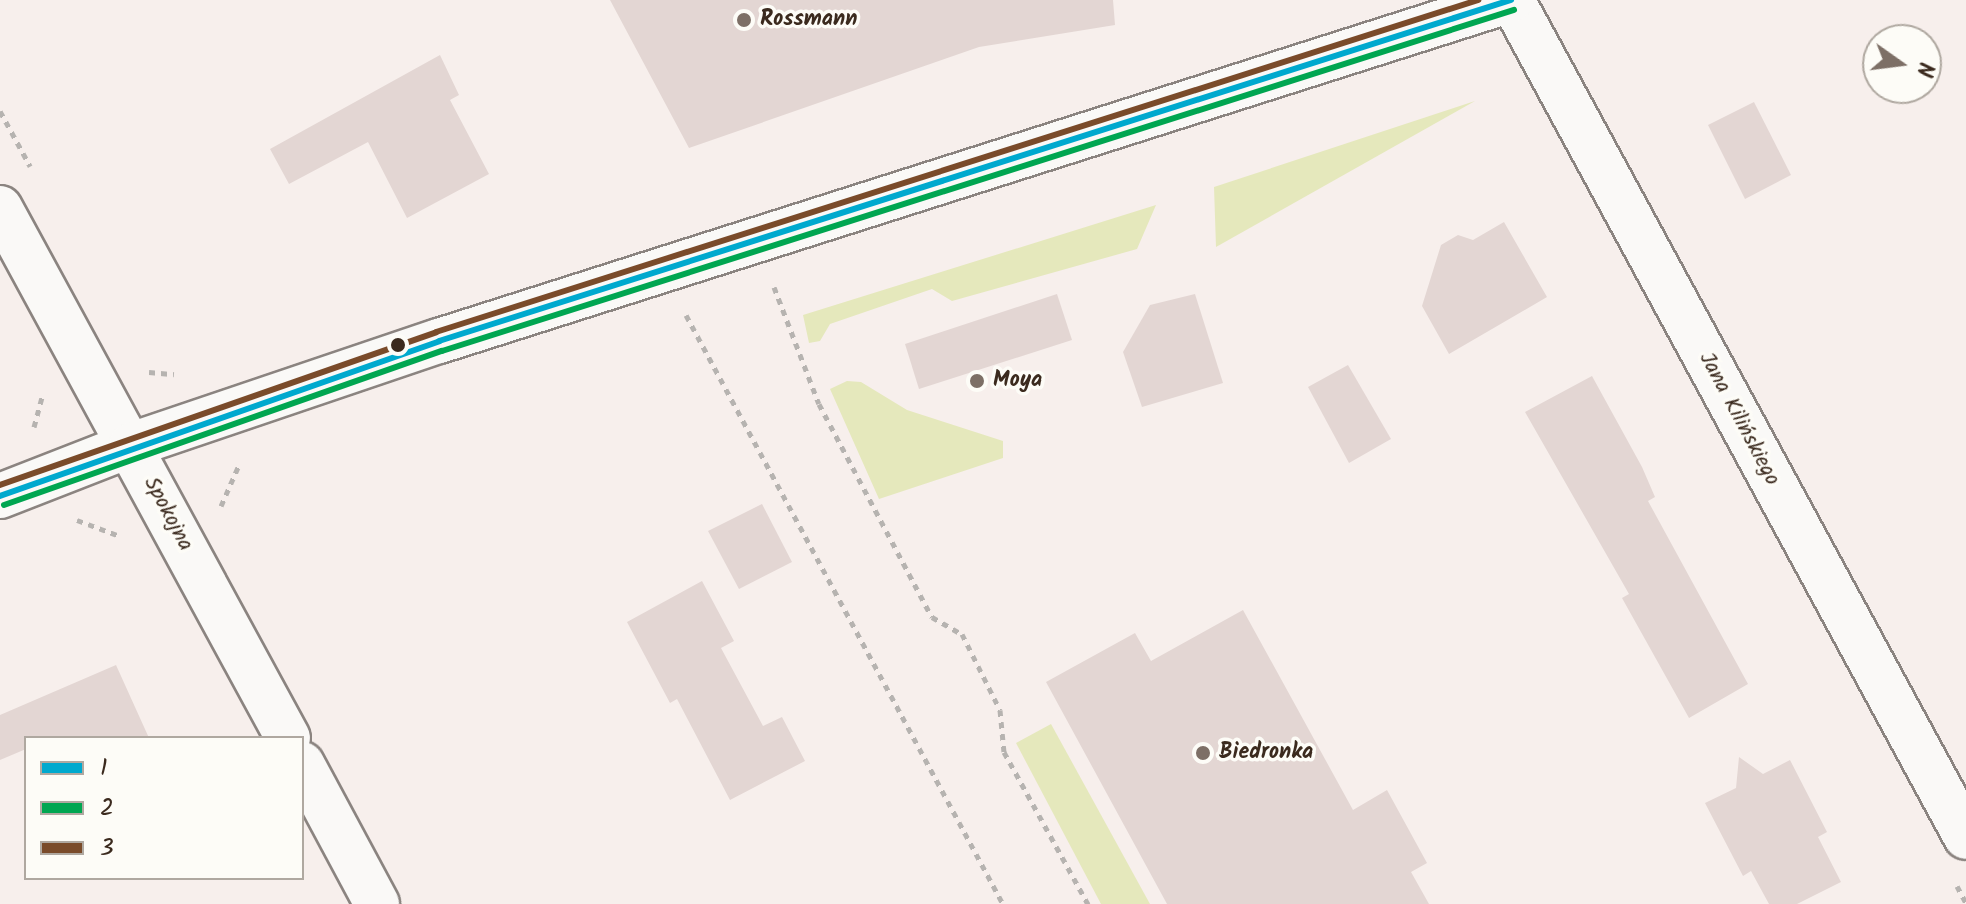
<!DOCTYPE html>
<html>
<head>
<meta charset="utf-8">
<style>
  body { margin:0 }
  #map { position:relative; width:1966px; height:904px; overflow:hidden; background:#f7efec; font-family:Kalam,sans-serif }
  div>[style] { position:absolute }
  .green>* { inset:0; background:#e5e8bc }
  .building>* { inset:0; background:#e3d6d3 }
  .path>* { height:5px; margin-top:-2.5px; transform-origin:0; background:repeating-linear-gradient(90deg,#b6b3b0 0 6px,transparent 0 12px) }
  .roads { filter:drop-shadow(2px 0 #8b8480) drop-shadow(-2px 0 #8b8480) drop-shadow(0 2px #8b8480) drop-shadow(0 -2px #8b8480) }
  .minor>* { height:44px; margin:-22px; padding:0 22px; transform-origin:22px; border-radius:22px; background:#faf9f7 }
  .bus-1>* { height:6px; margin:-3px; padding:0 3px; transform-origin:3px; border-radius:3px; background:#00a9ce }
  .bus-2>* { height:6px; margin:-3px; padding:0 3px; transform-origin:3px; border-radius:3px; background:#00a651 }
  .bus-3>* { height:6px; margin:-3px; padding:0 3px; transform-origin:3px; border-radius:3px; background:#7a4b2a }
  .dots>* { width:22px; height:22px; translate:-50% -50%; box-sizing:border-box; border:4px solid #fdfcf7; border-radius:50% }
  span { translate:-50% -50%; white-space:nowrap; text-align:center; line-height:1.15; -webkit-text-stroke:7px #fdfcf7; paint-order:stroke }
  .poi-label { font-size:22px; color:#3b2a1e; font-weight:700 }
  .left { translate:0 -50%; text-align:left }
  .street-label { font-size:22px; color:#3b2a1e }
  .legend { position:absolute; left:24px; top:736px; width:280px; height:144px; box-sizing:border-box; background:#fdfcf7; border:2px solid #afa8a0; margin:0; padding:10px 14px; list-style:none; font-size:24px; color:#3b2a1e }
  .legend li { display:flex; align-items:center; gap:16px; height:40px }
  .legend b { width:40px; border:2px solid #afa8a0 }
  .north { position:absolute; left:1862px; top:24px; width:80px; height:80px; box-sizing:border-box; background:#fdfcf7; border:2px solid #afa8a0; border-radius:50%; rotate:104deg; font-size:22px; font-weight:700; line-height:32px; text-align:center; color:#3b2a1e }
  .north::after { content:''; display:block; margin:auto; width:28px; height:36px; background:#7d6f66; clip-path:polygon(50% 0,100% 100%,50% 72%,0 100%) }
</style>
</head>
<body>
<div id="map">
  <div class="green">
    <div style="clip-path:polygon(1475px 101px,1216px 247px,1214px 187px)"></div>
    <div style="clip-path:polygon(1156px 205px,1137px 249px,952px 301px,932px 289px,830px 324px,820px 341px,809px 343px,803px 315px)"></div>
    <div style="clip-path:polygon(847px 381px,861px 382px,907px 410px,1003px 441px,1003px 458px,879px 499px,830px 389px)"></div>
    <div style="clip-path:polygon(1051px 724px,1150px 904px,1101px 904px,1016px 743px)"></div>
  </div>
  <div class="building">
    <div style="clip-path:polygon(610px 0,1113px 0,1115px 25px,979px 47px,689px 148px)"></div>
    <div style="clip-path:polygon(440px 55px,459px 95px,450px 100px,489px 174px,407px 218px,368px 142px,289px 184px,270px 149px)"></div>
    <div style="clip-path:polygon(1754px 102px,1791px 175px,1745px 199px,1708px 125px)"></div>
    <div style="clip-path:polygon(1504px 222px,1547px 297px,1449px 354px,1422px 306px,1441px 245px,1458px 235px,1473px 240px)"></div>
    <div style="clip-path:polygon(1057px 294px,1072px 340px,919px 389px,905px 344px)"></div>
    <div style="clip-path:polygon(1195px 294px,1223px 383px,1142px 407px,1123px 352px,1150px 305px)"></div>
    <div style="clip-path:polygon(1348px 365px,1391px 439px,1349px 463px,1308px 387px)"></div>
    <div style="clip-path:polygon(1592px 376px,1642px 467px,1655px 497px,1648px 501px,1748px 684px,1689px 718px,1622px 598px,1629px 594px,1525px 412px)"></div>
    <div style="clip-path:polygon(762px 504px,792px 562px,739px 589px,708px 531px)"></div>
    <div style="clip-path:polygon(702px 581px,734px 641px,721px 648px,763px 726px,782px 717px,805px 761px,730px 800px,677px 699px,670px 703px,627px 622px)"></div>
    <div style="clip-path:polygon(1243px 610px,1353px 810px,1387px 790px,1427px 863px,1411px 872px,1429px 904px,1167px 904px,1046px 682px,1135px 633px,1151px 661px)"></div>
    <div style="clip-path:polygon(116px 665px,149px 738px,26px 738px,26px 749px,0 760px,0 715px)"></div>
    <div style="clip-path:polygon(1739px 757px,1763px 774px,1790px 760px,1827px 832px,1818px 837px,1841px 882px,1797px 904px,1769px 904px,1751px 871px,1743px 876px,1705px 803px,1736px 788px)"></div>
  </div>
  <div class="path">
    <div style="left:0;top:111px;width:63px;rotate:61.4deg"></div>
    <div style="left:774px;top:287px;width:125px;rotate:69deg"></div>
    <div style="left:819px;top:404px;width:241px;rotate:62.1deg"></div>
    <div style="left:932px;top:617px;width:34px;rotate:30deg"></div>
    <div style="left:962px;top:634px;width:85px;rotate:63.4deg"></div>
    <div style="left:1000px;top:710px;width:42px;rotate:84.6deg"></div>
    <div style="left:1004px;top:752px;width:174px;rotate:61.1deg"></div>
    <div style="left:686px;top:315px;width:669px;rotate:61.71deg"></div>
    <div style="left:149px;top:372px;width:25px;rotate:5deg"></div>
    <div style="left:34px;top:427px;width:34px;rotate:-75deg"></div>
    <div style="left:221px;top:506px;width:45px;rotate:-66.3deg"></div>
    <div style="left:77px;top:520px;width:46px;rotate:20.4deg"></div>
    <div style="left:1957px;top:886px;width:19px;rotate:62deg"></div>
  </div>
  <div class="roads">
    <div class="minor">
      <div style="left:1512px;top:0;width:952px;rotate:61.52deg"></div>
      <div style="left:0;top:208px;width:603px;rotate:61.48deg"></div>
      <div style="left:0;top:496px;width:141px;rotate:-21.3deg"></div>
      <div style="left:131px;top:445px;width:325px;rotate:-18.7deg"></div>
      <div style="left:439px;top:341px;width:1125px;rotate:-17.65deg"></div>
      <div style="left:302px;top:764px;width:159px;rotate:61.8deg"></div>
    </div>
  </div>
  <div class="bus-1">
    <div style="left:0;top:496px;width:466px;rotate:-19.4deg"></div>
    <div style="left:439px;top:341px;width:1125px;rotate:-17.65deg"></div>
  </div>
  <div class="bus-2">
    <div style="left:4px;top:505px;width:464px;rotate:-19.4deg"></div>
    <div style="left:442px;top:351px;width:1125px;rotate:-17.65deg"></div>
  </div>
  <div class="bus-3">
    <div style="left:0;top:485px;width:462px;rotate:-19.3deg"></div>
    <div style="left:436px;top:332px;width:1094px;rotate:-17.67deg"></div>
  </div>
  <div class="dots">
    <div style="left:744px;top:20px;background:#7d6f66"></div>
    <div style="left:398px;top:345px;background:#3b2a1e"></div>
    <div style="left:977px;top:381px;background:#7d6f66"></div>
    <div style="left:1203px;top:753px;background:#7d6f66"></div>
  </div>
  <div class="poi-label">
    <span class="left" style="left:760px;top:20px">Rossmann</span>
    <span class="left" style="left:993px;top:381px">Moya</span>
    <span class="left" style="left:1219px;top:753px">Biedronka</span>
  </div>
  <div class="street-label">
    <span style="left:1739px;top:419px;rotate:62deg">Jana Kilińskiego</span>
    <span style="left:168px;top:514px;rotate:62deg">Spokojna</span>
  </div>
  <ul class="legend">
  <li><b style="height:10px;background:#00a9ce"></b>1</li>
  <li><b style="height:10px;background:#00a651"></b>2</li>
  <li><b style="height:10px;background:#7a4b2a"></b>3</li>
  </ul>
  <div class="north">N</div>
</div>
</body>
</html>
